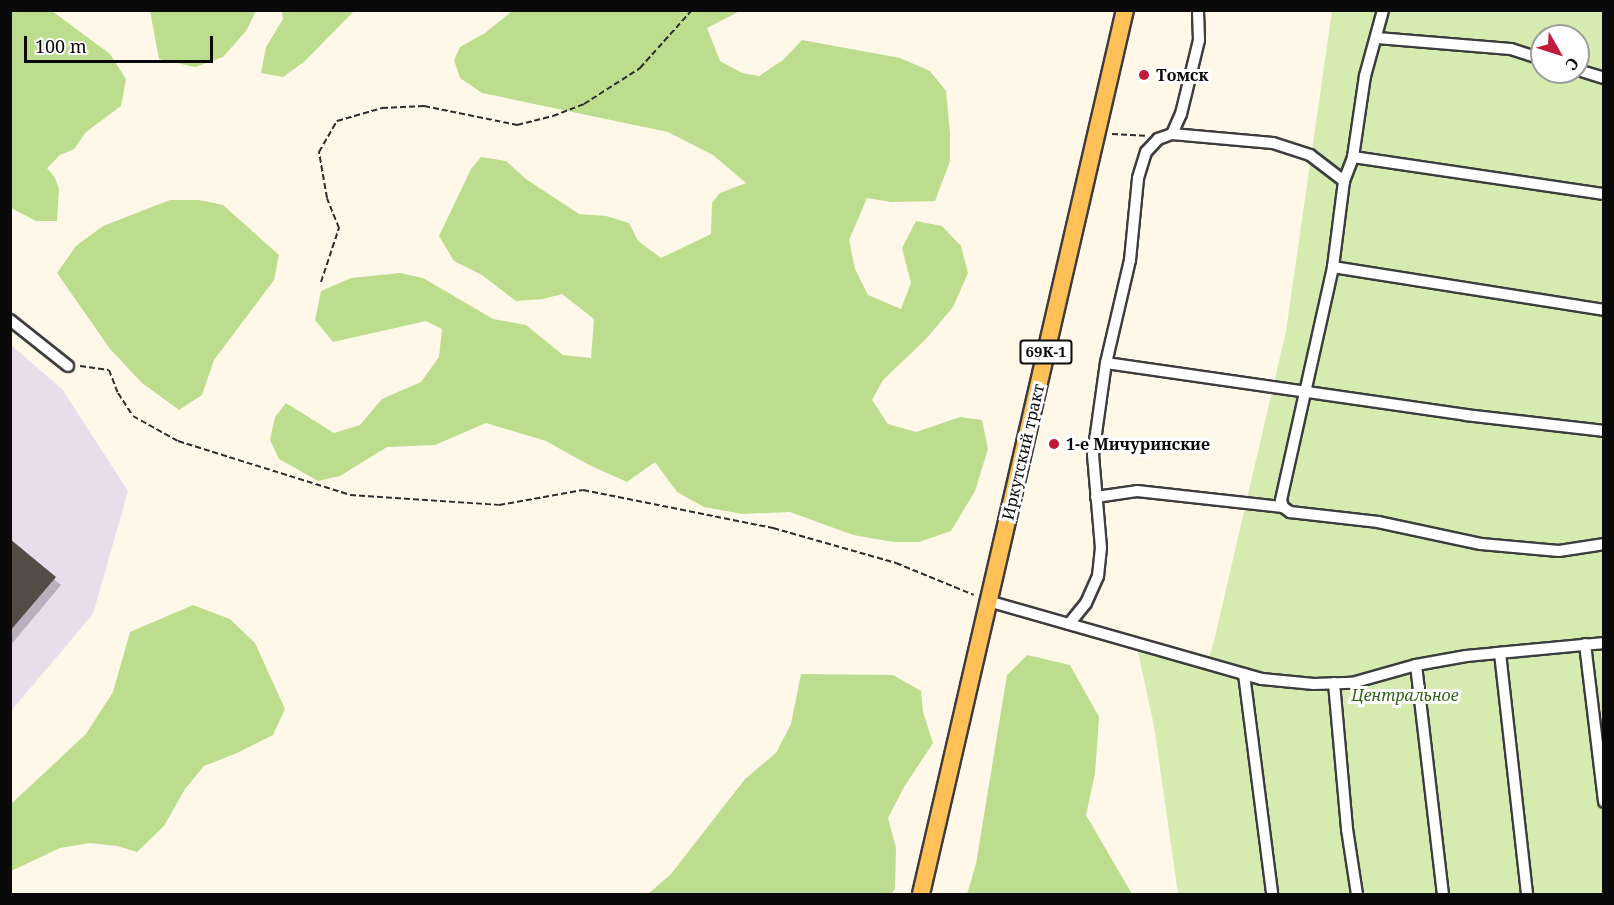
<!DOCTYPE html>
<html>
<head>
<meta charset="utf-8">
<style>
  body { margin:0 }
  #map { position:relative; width:1614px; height:905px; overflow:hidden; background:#fff7e8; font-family:"Noto Serif",serif }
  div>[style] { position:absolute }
  .industrial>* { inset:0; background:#e7ddeb }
  .green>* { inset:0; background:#d6ebb0 }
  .forest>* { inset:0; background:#bcdd8e }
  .shadow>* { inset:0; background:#0003 }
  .building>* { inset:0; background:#544a46 }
  .path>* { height:2px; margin-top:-1px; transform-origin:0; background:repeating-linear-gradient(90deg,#2c2c2c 0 6px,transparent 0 9px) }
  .roads { filter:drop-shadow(2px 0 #3d3d3d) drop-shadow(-2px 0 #3d3d3d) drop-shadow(0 2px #3d3d3d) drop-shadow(0 -2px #3d3d3d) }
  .minor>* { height:10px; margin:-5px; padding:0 5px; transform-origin:5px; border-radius:5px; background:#fff }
  .primary>* { height:16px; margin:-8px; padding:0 8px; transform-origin:8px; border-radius:8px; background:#ffc058 }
  .dots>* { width:16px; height:16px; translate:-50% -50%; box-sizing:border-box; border:3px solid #fff; border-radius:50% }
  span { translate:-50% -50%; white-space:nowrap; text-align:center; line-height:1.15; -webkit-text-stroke:6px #fff; paint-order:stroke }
  .shield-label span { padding:2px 4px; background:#fff; border:2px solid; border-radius:4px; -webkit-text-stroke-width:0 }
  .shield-label { font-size:15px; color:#0a0a0a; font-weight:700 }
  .poi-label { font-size:16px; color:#0a0a0a; font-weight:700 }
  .left { translate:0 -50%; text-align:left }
  .street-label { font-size:16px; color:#0a0a0a }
  .park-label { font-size:16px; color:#326518; font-style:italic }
  .frame { position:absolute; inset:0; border:12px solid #0a0a0a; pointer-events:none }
  .north { position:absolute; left:1530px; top:24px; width:60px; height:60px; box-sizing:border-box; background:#fff; border:2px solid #9d9d9d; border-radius:50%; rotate:129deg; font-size:16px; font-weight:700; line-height:24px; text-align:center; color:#0a0a0a }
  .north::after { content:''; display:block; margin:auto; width:21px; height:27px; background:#c21b39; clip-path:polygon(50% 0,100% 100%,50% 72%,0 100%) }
  .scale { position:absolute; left:24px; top:36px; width:189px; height:27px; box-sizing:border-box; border:3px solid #0a0a0a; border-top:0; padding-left:8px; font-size:18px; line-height:21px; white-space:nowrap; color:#0a0a0a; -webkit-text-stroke:4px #fff; paint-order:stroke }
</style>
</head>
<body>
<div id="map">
  <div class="industrial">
    <div style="clip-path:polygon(11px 345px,62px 389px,128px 491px,93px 614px,11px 711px)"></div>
  </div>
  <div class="green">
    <div style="clip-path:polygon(evenodd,1332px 11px,1603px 11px,1603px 894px,1178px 894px,1154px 726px,1136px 643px,1208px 660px,1214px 641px,1286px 331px,1332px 11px,1542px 36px,1578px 36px,1578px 72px,1542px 72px,1542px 36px)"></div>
  </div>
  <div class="forest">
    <div style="clip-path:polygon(10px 11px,52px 11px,110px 54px,126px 79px,121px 106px,86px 132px,74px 149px,60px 155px,47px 168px,55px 178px,59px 189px,57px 221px,36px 221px,11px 208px)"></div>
    <div style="clip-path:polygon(150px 11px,150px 10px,256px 11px,246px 31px,223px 57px,195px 67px,159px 59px)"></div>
    <div style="clip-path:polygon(282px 11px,282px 10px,354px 11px,305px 61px,283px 77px,261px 73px,266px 47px,283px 19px)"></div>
    <div style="clip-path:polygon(512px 11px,740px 11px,707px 28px,720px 61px,742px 73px,759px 76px,783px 60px,802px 40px,900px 58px,930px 71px,946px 91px,950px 133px,950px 161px,935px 201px,891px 202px,867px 198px,849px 240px,855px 269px,868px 295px,901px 309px,911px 283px,902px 248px,916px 221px,942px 226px,961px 246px,968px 273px,953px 307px,926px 339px,883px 380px,872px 400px,888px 424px,916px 432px,960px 417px,982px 420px,988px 449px,975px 491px,951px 531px,919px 542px,893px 542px,853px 535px,790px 512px,742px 514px,704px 507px,677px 492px,655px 462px,627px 482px,589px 465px,546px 441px,486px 423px,435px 445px,387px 447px,340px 476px,318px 481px,279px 459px,270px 440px,275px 417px,286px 403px,334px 433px,360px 425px,382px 399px,421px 382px,439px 357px,442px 329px,426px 321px,333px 342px,315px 320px,321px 291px,351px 278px,400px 273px,423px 278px,493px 319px,526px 325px,563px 355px,591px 358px,594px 319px,562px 294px,543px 299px,516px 301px,482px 275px,454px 261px,439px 236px,471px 169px,481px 157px,506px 161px,526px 179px,579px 214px,606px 216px,629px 223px,638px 241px,661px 258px,711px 234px,712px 203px,720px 193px,746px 183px,713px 155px,668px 132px,482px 93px,460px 78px,454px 60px,460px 47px,485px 33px)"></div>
    <div style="clip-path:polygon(170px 200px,199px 200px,223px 205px,279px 255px,274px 280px,214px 360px,202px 395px,179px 410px,142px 383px,110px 349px,57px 273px,76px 246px,103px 226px)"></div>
    <div style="clip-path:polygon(193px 605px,230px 619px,255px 643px,285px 709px,273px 735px,237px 753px,204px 766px,185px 789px,164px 826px,137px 852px,117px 846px,90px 843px,60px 848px,11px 871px,11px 804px,86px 734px,113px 692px,130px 632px)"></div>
    <div style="clip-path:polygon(1027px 655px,1070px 665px,1099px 717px,1095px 774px,1086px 815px,1132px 894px,967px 894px,976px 864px,1007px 675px)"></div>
    <div style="clip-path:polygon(801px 674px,893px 675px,921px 691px,923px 712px,933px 743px,904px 787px,888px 818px,896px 848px,895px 889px,891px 894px,648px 894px,671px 874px,745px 779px,776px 753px,791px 724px)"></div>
  </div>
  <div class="shadow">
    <div style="clip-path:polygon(10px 541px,61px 585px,10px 646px)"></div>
  </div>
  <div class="building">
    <div style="clip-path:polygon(10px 539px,56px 577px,10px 631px)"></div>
  </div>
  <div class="path">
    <div style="left:1112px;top:134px;width:33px;rotate:3deg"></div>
    <div style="left:321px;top:282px;width:57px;rotate:-71.6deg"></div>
    <div style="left:339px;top:228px;width:32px;rotate:-112deg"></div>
    <div style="left:327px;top:198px;width:47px;rotate:-99.9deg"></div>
    <div style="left:319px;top:152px;width:36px;rotate:-60deg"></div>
    <div style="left:337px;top:121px;width:47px;rotate:-16.1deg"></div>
    <div style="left:382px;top:108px;width:42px;rotate:-2.7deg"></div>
    <div style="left:424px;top:106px;width:95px;rotate:11.5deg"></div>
    <div style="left:517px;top:125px;width:37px;rotate:-14deg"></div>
    <div style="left:553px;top:116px;width:33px;rotate:-21deg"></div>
    <div style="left:584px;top:104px;width:67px;rotate:-32.7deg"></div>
    <div style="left:640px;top:68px;width:78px;rotate:-48.1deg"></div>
    <div style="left:80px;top:366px;width:29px;rotate:8deg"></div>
    <div style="left:109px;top:370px;width:25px;rotate:69deg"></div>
    <div style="left:118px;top:393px;width:27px;rotate:57deg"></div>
    <div style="left:133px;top:416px;width:51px;rotate:29.1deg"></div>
    <div style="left:178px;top:441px;width:180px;rotate:17.4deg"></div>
    <div style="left:350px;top:495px;width:149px;rotate:3.8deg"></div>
    <div style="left:499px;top:505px;width:85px;rotate:-10.1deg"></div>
    <div style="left:583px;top:490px;width:194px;rotate:11.3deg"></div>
    <div style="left:773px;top:528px;width:128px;rotate:15.9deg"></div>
    <div style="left:896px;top:563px;width:84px;rotate:22.3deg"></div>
  </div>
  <div class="roads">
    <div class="minor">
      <div style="left:1377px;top:38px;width:134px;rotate:4.7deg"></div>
      <div style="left:1511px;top:49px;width:33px;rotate:18deg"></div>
      <div style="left:1578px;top:70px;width:27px;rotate:17deg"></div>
      <div style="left:1172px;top:134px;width:22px;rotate:-66deg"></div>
      <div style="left:1181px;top:114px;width:76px;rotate:-76.3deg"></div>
      <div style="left:1199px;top:40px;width:30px;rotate:-92deg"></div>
      <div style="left:1353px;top:157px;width:254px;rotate:8.4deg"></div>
      <div style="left:1333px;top:267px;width:274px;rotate:9deg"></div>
      <div style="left:10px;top:320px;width:74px;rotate:38.4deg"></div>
      <div style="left:1106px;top:363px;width:364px;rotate:8.2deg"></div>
      <div style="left:1466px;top:415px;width:139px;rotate:6.6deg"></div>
      <div style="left:1096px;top:497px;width:41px;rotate:-8.3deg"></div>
      <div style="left:1137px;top:491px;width:147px;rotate:6.3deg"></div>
      <div style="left:1283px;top:507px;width:9px;rotate:36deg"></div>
      <div style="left:1290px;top:512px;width:89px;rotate:6.5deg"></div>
      <div style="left:1378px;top:522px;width:105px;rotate:12.1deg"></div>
      <div style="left:1481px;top:544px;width:78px;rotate:5.1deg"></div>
      <div style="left:1559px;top:551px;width:46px;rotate:-8.8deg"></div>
      <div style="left:1283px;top:507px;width:7px;rotate:-106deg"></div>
      <div style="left:1281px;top:500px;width:239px;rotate:-77.4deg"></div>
      <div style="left:1333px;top:267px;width:87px;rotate:-82.7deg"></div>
      <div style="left:1344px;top:181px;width:26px;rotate:-69deg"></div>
      <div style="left:1353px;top:157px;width:82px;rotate:-81.6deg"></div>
      <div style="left:1365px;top:76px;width:68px;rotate:-74.7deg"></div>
      <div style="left:988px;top:601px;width:285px;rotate:15.9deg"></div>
      <div style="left:1262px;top:679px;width:52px;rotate:5.5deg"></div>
      <div style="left:1314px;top:684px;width:38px;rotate:-2deg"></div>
      <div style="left:1352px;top:683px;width:66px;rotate:-15.7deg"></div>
      <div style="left:1416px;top:665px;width:51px;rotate:-10.2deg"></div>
      <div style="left:1466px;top:656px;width:139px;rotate:-5.4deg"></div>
      <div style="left:1069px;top:624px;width:27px;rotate:-51deg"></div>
      <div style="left:1086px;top:603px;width:30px;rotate:-66deg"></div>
      <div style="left:1098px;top:576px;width:28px;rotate:-84deg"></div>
      <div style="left:1101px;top:548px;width:93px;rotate:-94.9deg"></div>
      <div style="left:1093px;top:455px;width:93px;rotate:-82deg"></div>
      <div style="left:1106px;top:363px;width:106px;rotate:-76.9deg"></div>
      <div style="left:1130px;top:260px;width:82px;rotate:-84.4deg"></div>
      <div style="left:1138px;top:178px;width:27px;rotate:-73deg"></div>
      <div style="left:1146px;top:152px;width:18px;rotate:-47deg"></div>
      <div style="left:1158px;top:139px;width:15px;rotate:-20deg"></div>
      <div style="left:1172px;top:134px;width:101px;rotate:5.1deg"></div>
      <div style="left:1273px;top:143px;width:39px;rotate:18deg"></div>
      <div style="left:1310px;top:155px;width:43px;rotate:37.4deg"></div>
      <div style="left:1585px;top:644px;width:159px;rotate:83.1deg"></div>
      <div style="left:1500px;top:653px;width:243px;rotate:83.6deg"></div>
      <div style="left:1416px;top:665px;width:231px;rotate:83.3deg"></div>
      <div style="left:1244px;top:674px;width:222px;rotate:82.7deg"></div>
      <div style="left:1334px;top:683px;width:147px;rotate:84.9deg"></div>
      <div style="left:1347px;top:829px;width:66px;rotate:81.3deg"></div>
    </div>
    <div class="primary">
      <div style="left:921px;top:894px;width:907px;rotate:-77.01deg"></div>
    </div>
  </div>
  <div class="dots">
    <div style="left:1144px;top:75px;background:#c21b39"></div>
    <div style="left:1054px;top:444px;background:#c21b39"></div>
  </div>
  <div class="shield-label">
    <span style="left:1046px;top:352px">69К-1</span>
  </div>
  <div class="poi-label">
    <span class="left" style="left:1156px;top:75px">Томск</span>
    <span class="left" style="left:1066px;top:444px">1-е Мичуринские</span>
  </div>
  <div class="street-label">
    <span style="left:1023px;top:452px;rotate:-77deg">Иркутский тракт</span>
  </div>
  <div class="park-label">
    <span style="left:1405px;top:695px">Центральное</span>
  </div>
  <div class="frame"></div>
  <div class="north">С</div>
  <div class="scale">100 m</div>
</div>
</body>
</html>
